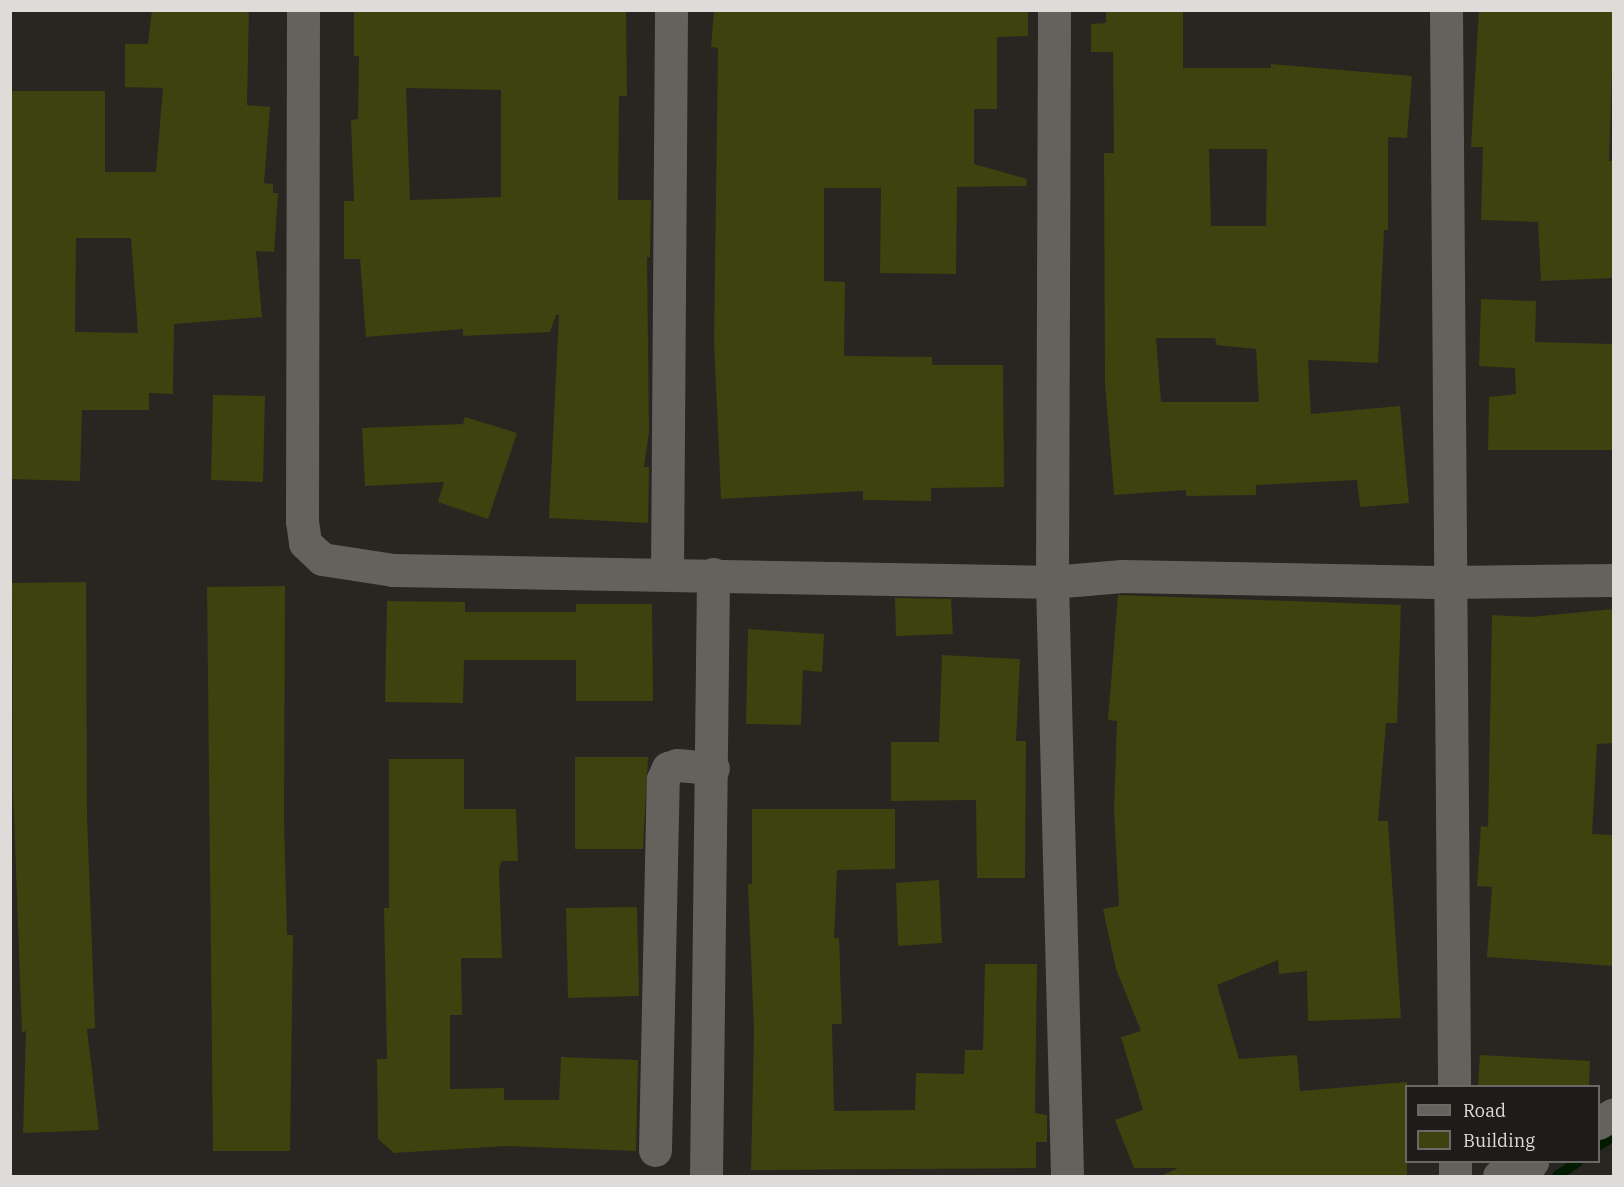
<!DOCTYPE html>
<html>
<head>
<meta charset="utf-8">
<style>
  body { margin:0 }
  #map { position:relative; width:1624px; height:1187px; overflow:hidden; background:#272621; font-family:"IBM Plex Serif",serif }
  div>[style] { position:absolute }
  .stream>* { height:10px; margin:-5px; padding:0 5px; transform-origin:5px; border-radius:5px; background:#001b00 }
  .building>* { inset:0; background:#3c430e }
  .minor>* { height:33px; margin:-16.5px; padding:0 16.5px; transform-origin:16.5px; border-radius:16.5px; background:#63625d }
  span { translate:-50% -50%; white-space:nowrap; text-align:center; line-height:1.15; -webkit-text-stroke:4.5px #1e1c18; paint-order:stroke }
  .frame { position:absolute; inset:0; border:12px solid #dddcd9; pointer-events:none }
  .legend { position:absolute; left:1405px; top:1085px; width:195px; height:78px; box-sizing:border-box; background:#1e1c18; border:2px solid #6a6965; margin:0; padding:8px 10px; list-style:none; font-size:18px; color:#dddcd9 }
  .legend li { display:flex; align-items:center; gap:12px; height:30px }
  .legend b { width:30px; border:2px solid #6a6965 }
</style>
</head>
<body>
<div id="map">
  <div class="stream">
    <div style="left:1598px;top:1146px;width:19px;rotate:-32deg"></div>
    <div style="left:1557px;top:1176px;width:25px;rotate:-34deg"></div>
  </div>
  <div class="building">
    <div style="clip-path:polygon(evenodd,152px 10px,249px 10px,247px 105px,270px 107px,264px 183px,273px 184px,273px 193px,278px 193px,274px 252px,256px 251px,262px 317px,174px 324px,173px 394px,149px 393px,149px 410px,82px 410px,80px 481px,10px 479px,10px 91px,105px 91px,105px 172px,156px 172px,163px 88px,125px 87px,125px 44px,148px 44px,152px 10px,76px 238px,131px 238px,138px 333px,75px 332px,76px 238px)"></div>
    <div style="clip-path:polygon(evenodd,354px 10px,626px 10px,627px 96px,619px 96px,618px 200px,651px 200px,650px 257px,647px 257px,649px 432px,644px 467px,649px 467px,648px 523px,549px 518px,559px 315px,556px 315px,550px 332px,463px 336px,463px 329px,366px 337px,360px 259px,344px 259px,344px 201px,354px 201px,351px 120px,358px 119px,359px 56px,354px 56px,354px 10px,406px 88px,501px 90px,501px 197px,410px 200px,406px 88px)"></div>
    <div style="clip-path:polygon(714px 10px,1028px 10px,1028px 36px,997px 37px,997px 109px,974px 109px,974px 164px,1027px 179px,1026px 186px,957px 187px,956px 274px,880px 273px,881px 188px,824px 188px,824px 281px,845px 282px,844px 356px,932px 357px,932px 365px,1003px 365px,1004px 487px,931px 488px,931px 501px,863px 500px,863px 491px,721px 499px,714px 341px,718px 48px,711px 47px)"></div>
    <div style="clip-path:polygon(evenodd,1106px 10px,1183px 10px,1183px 68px,1271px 68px,1271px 64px,1412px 76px,1407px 138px,1388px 137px,1388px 230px,1384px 230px,1378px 363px,1308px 360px,1311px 414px,1400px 406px,1409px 503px,1360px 507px,1357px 480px,1256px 485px,1256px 495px,1186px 496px,1186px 490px,1114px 495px,1105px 383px,1104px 153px,1114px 153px,1113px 52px,1091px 52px,1091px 24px,1106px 23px,1106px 10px,1209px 149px,1267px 149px,1266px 226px,1211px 226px,1209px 149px,1106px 10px,1156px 338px,1215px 338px,1217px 345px,1256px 349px,1259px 402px,1161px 402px,1156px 338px)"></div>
    <div style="clip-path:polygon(1479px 10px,1614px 10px,1609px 161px,1614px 161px,1614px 278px,1541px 281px,1538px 222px,1481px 220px,1483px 147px,1471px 147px)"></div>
    <div style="clip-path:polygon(1481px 299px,1536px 301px,1535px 342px,1614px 344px,1614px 450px,1488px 450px,1489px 397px,1516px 394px,1515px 368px,1479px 366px)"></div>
    <div style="clip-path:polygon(213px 395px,265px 396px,263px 482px,211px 480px)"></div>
    <div style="clip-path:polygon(465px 417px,517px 433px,488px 519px,438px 502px,444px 482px,365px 486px,362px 428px,463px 424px)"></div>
    <div style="clip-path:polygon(86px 582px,87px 816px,95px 1028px,87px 1029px,99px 1130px,23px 1133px,26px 1031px,22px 1032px,13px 791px,12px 583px)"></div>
    <div style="clip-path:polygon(285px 586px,284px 819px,287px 935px,293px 935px,290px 1151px,213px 1151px,207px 587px)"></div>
    <div style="clip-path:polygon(1118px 595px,1401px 605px,1397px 723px,1386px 723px,1378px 821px,1388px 821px,1401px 1018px,1308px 1021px,1307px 971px,1279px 974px,1278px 960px,1217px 985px,1239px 1059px,1297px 1055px,1300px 1091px,1407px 1082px,1407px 1176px,1161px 1176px,1178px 1168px,1134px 1168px,1115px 1120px,1143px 1110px,1121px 1037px,1141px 1031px,1116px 969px,1103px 909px,1119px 906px,1114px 810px,1117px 721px,1108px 720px)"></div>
    <div style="clip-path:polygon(895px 598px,951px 599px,953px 634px,896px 636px)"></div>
    <div style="clip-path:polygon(387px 601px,465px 602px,465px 612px,576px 612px,576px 604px,652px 604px,653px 701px,576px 701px,576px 660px,464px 660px,463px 703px,385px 702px)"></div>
    <div style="clip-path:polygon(1614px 609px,1614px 743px,1597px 744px,1592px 834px,1614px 835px,1614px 966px,1487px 957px,1492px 887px,1477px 886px,1481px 826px,1488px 827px,1492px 615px,1531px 617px)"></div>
    <div style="clip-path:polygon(748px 629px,824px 634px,822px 672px,803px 670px,801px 725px,746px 724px)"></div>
    <div style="clip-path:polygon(942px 655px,1020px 659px,1016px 741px,1026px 741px,1025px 878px,977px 878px,976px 800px,891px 801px,891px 742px,939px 742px)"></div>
    <div style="clip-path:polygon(575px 757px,648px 757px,643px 849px,575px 849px)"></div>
    <div style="clip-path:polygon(389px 759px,464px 759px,464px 809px,516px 809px,518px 861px,502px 861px,499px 869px,502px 958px,461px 958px,462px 1015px,450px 1015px,450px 1089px,504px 1088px,504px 1100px,559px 1100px,561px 1057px,638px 1060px,636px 1151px,506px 1146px,394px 1153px,378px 1139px,377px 1059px,387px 1059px,384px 908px,389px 908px)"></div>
    <div style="clip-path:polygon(752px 809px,895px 809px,895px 869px,837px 870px,834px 938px,839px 938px,842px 1024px,832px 1024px,834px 1111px,915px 1110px,916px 1073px,964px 1074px,965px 1050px,983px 1050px,985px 964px,1037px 964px,1035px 1113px,1047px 1115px,1047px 1142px,1036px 1142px,1036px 1168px,751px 1170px,754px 1032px,748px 884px,752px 884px)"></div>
    <div style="clip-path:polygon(939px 880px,942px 943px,898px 946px,896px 883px)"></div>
    <div style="clip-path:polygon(637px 907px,639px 996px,568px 998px,566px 908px)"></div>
    <div style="clip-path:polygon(1480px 1055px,1590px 1061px,1589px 1086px,1478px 1086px)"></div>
  </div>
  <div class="minor">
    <div style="left:303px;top:10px;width:511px;rotate:90.11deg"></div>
    <div style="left:302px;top:521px;width:22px;rotate:82deg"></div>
    <div style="left:305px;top:543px;width:23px;rotate:43deg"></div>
    <div style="left:322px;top:559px;width:72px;rotate:8.8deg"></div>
    <div style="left:393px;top:570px;width:659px;rotate:1.04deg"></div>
    <div style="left:1052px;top:582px;width:70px;rotate:-4.9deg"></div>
    <div style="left:1122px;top:576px;width:326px;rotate:1.1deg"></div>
    <div style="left:1448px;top:582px;width:166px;rotate:-0.7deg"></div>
    <div style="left:1054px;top:10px;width:572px;rotate:90.2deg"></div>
    <div style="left:1052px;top:582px;width:594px;rotate:88.55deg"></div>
    <div style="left:1446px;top:10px;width:1076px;rotate:89.57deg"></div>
    <div style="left:667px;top:573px;width:563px;rotate:-89.59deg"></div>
    <div style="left:1598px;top:1123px;width:18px;rotate:-29deg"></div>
    <div style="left:655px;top:1150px;width:371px;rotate:-88.8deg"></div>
    <div style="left:663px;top:779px;width:12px;rotate:-66deg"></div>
    <div style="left:668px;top:768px;width:9px;rotate:-18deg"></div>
    <div style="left:677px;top:765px;width:36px;rotate:5deg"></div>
    <div style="left:1455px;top:1162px;width:14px;rotate:90deg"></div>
    <div style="left:706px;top:1176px;width:602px;rotate:-89.33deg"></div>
    <div style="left:1499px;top:1176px;width:36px;rotate:-23deg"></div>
  </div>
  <div class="frame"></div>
  <ul class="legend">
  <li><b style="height:8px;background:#63625d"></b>Road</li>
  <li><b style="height:16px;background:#3c430e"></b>Building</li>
  </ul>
</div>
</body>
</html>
